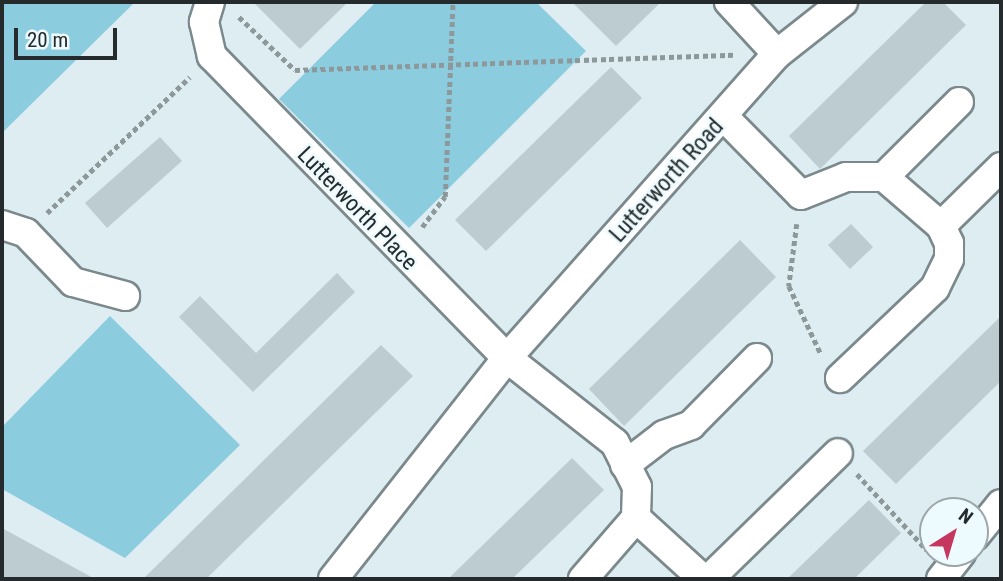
<!DOCTYPE html>
<html>
<head>
<meta charset="utf-8">
<style>
  body { margin:0 }
  #map { position:relative; width:1003px; height:581px; overflow:hidden; background:#deedf2; font-family:"Roboto Condensed",sans-serif }
  div>[style] { position:absolute }
  .green>* { inset:0; background:#8cccdf }
  .building>* { inset:0; background:#bdccd1 }
  .path>* { height:4.5px; margin-top:-2.25px; transform-origin:0; background:repeating-linear-gradient(90deg,#8d989b 0 5px,transparent 0 8.5px) }
  .roads { filter:drop-shadow(2px 0 #7b898d) drop-shadow(-2px 0 #7b898d) drop-shadow(0 2px #7b898d) drop-shadow(0 -2px #7b898d) }
  .minor>* { height:28px; margin:-14px; padding:0 14px; transform-origin:14px; border-radius:14px; background:#fff }
  span { translate:-50% -50%; white-space:nowrap; text-align:center; line-height:1.15; -webkit-text-stroke:5px #edfafe; paint-order:stroke }
  .street-label { font-size:23px; color:#252b2c }
  .frame { position:absolute; inset:0; border:4px solid #252b2c; pointer-events:none }
  .north { position:absolute; left:919px; top:497px; width:70px; height:70px; box-sizing:border-box; background:#edfafe; border:2px solid #9da7aa; border-radius:50%; rotate:37deg; font-size:19px; font-weight:700; line-height:28px; text-align:center; color:#252b2c }
  .north::after { content:''; display:block; margin:auto; width:24px; height:32px; background:#c63760; clip-path:polygon(50% 0,100% 100%,50% 72%,0 100%) }
  .scale { position:absolute; left:14px; top:28px; width:103px; height:32px; box-sizing:border-box; border:4px solid #252b2c; border-top:0; padding-left:9px; font-size:21px; line-height:24px; white-space:nowrap; color:#252b2c; -webkit-text-stroke:5px #edfafe; paint-order:stroke }
</style>
</head>
<body>
<div id="map">
  <div class="green">
    <div style="clip-path:polygon(2px 2px,135px 2px,2px 133px)"></div>
    <div style="clip-path:polygon(376px 2px,536px 2px,586px 51px,409px 228px,279px 99px)"></div>
    <div style="clip-path:polygon(110px 316px,240px 445px,125px 558px,2px 489px,2px 427px)"></div>
  </div>
  <div class="building">
    <div style="clip-path:polygon(253px 2px,348px 2px,300px 49px)"></div>
    <div style="clip-path:polygon(572px 2px,661px 2px,616px 46px)"></div>
    <div style="clip-path:polygon(926px 2px,943px 2px,966px 25px,820px 169px,789px 136px)"></div>
    <div style="clip-path:polygon(611px 67px,642px 98px,486px 251px,455px 220px)"></div>
    <div style="clip-path:polygon(160px 137px,182px 161px,107px 228px,85px 203px)"></div>
    <div style="clip-path:polygon(851px 224px,873px 247px,850px 269px,828px 245px)"></div>
    <div style="clip-path:polygon(740px 240px,776px 277px,624px 426px,589px 389px)"></div>
    <div style="clip-path:polygon(337px 273px,355px 292px,253px 392px,179px 317px,200px 296px,256px 353px)"></div>
    <div style="clip-path:polygon(1001px 316px,1001px 381px,896px 484px,863px 451px)"></div>
    <div style="clip-path:polygon(381px 345px,413px 376px,206px 579px,143px 579px)"></div>
    <div style="clip-path:polygon(572px 458px,604px 490px,512px 579px,448px 579px)"></div>
    <div style="clip-path:polygon(869px 500px,901px 533px,854px 579px,787px 579px)"></div>
    <div style="clip-path:polygon(2px 528px,95px 579px,2px 579px)"></div>
  </div>
  <div class="path">
    <div style="left:239px;top:17px;width:77px;rotate:43.4deg"></div>
    <div style="left:295px;top:70px;width:439px;rotate:-2deg"></div>
    <div style="left:47px;top:213px;width:197px;rotate:-43.6deg"></div>
    <div style="left:797px;top:224px;width:63px;rotate:97.4deg"></div>
    <div style="left:789px;top:286px;width:75px;rotate:64.8deg"></div>
    <div style="left:422px;top:227px;width:38px;rotate:-53deg"></div>
    <div style="left:445px;top:197px;width:195px;rotate:-87.7deg"></div>
    <div style="left:857px;top:474px;width:103px;rotate:47.4deg"></div>
  </div>
  <div class="roads">
    <div class="minor">
      <div style="left:210px;top:2px;width:21px;rotate:107deg"></div>
      <div style="left:204px;top:22px;width:35px;rotate:77deg"></div>
      <div style="left:212px;top:56px;width:422px;rotate:45.7deg"></div>
      <div style="left:507px;top:358px;width:137px;rotate:38.2deg"></div>
      <div style="left:615px;top:443px;width:49px;rotate:63.4deg"></div>
      <div style="left:637px;top:487px;width:31px;rotate:92deg"></div>
      <div style="left:636px;top:518px;width:81px;rotate:131deg"></div>
      <div style="left:777px;top:54px;width:84px;rotate:-38.2deg"></div>
      <div style="left:725px;top:118px;width:108px;rotate:45.4deg"></div>
      <div style="left:801px;top:195px;width:48px;rotate:-21.8deg"></div>
      <div style="left:846px;top:177px;width:38px"></div>
      <div style="left:884px;top:177px;width:75px;rotate:40.7deg"></div>
      <div style="left:941px;top:226px;width:19px;rotate:65deg"></div>
      <div style="left:949px;top:243px;width:16px;rotate:90deg"></div>
      <div style="left:949px;top:259px;width:32px;rotate:116deg"></div>
      <div style="left:935px;top:288px;width:131px;rotate:136.5deg"></div>
      <div style="left:884px;top:177px;width:106px;rotate:-45deg"></div>
      <div style="left:2px;top:225px;width:25px;rotate:18deg"></div>
      <div style="left:26px;top:233px;width:68px;rotate:46.2deg"></div>
      <div style="left:73px;top:282px;width:54px;rotate:15.1deg"></div>
      <div style="left:941px;top:226px;width:84px;rotate:-44.5deg"></div>
      <div style="left:625px;top:465px;width:49px;rotate:-37.6deg"></div>
      <div style="left:664px;top:435px;width:29px;rotate:-20deg"></div>
      <div style="left:691px;top:425px;width:94px;rotate:-45.4deg"></div>
      <div style="left:636px;top:518px;width:91px;rotate:42.3deg"></div>
      <div style="left:975px;top:536px;width:41px;rotate:-50.9deg"></div>
      <div style="left:333px;top:579px;width:281px;rotate:-51.8deg"></div>
      <div style="left:507px;top:358px;width:407px;rotate:-48.4deg"></div>
      <div style="left:777px;top:54px;width:71px;rotate:-132.7deg"></div>
      <div style="left:709px;top:579px;width:180px;rotate:-44.3deg"></div>
      <div style="left:941px;top:579px;width:33px;rotate:-52deg"></div>
    </div>
  </div>
  <div class="street-label">
    <span style="left:667px;top:181px;rotate:-48deg">Lutterworth Road</span>
    <span style="left:357px;top:209px;rotate:46deg">Lutterworth Place</span>
  </div>
  <div class="frame"></div>
  <div class="north">N</div>
  <div class="scale">20 m</div>
</div>
</body>
</html>
